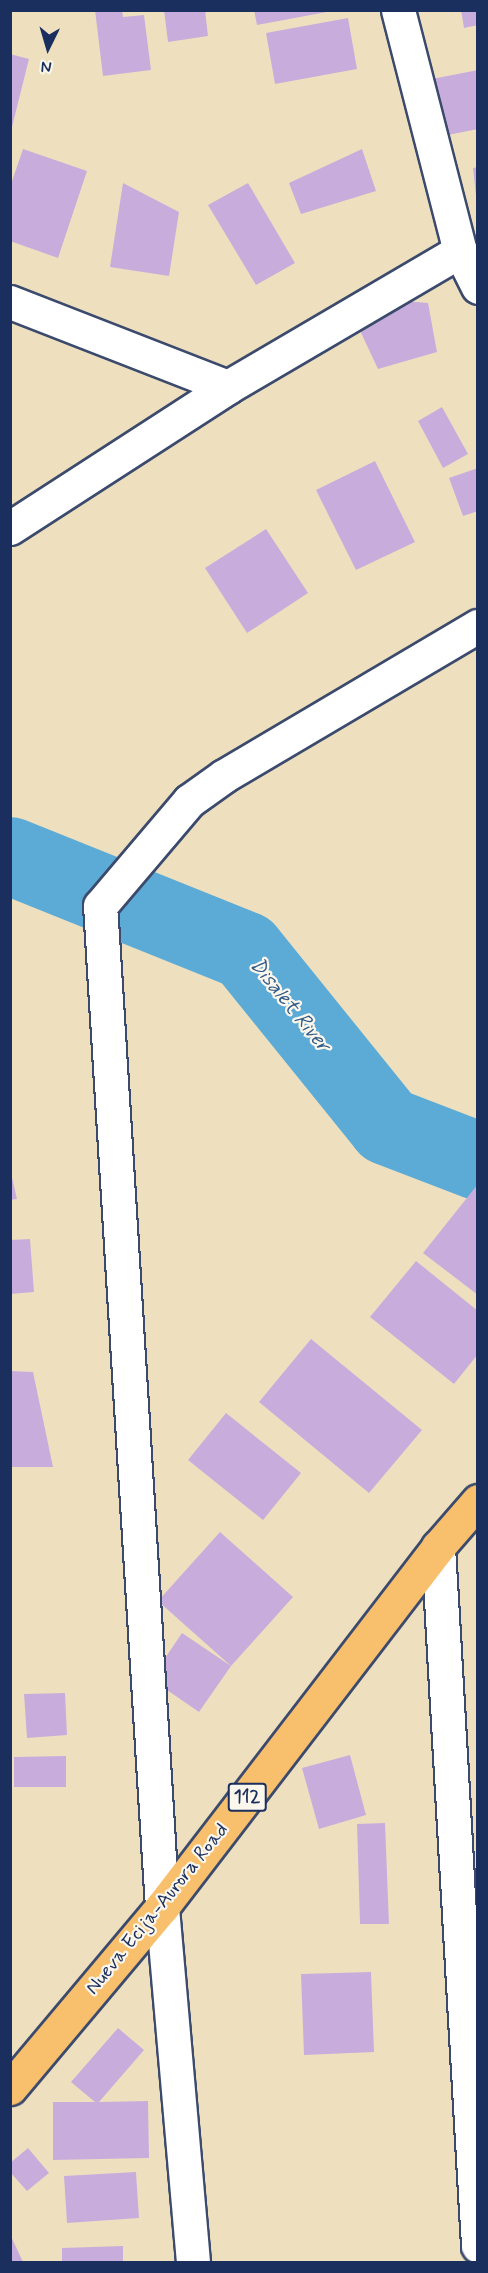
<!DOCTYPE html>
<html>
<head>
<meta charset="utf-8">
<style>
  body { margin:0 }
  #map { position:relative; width:488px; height:2273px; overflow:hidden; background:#eee0bf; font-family:Mynerve,sans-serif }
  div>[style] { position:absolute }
  .river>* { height:78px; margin:-39px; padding:0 39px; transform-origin:39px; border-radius:39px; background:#5cabd6 }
  .building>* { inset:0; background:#c8addc }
  .roads { filter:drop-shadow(2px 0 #3b4a6d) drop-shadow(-2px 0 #3b4a6d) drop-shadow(0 2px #3b4a6d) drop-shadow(0 -2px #3b4a6d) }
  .minor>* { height:33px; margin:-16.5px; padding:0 16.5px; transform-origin:16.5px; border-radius:16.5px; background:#fff }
  .tertiary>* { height:33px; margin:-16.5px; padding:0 16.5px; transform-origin:16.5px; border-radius:16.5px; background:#fff }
  .primary>* { height:33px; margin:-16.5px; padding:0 16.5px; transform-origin:16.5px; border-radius:16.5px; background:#f8bf6c }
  span { translate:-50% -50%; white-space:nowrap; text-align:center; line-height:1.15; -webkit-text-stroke:4.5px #fbf7ec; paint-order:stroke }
  .shield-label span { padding:2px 4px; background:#fbf7ec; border:2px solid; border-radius:4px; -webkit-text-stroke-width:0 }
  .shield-label { font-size:18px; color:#1b2f5e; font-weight:700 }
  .street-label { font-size:20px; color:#1b2f5e }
  .water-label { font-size:21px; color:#325a88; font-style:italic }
  .frame { position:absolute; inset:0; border:12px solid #1b2f5e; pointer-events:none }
  .north { position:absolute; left:18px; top:18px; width:60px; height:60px; -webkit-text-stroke:4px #fbf7ec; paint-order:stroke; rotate:185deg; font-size:16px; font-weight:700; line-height:24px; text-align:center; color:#1b2f5e }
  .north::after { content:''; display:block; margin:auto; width:21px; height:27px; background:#1b2f5e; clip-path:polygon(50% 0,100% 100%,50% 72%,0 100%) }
</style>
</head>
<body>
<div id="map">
  <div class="river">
    <div style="left:10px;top:856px;width:254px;rotate:21.9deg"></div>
    <div style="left:246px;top:951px;width:225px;rotate:51.1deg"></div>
    <div style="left:387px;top:1126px;width:97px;rotate:21deg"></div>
  </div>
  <div class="building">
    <div style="clip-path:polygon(95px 10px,122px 10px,123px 17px,144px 15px,151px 70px,103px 76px)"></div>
    <div style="clip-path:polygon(164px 10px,205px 10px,208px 36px,168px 42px)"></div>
    <div style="clip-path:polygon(254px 10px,327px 10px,327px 12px,257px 25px)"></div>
    <div style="clip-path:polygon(461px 10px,478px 10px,478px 25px,464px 28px)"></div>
    <div style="clip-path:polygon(348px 18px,357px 69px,275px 84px,266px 33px)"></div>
    <div style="clip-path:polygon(10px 54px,29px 59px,11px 131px,10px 131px)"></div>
    <div style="clip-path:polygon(478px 70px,478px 129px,438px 137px,427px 80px)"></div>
    <div style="clip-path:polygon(23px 149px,87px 171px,58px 258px,10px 241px,10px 187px)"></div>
    <div style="clip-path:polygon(362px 149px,376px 191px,301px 214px,289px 183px)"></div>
    <div style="clip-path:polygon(478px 167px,478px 196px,476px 196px,473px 168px)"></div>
    <div style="clip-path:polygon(123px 183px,179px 212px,169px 276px,110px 267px)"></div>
    <div style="clip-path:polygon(248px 183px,295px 263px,256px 285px,208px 205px)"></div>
    <div style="clip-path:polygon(393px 300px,428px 303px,437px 352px,378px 369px,355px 320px)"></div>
    <div style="clip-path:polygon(442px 407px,468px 454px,443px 468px,418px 421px)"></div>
    <div style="clip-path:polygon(375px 461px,415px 542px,356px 570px,316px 490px)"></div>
    <div style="clip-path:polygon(478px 468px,478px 511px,463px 516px,449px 478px)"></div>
    <div style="clip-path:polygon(266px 529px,308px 593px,247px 633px,205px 568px)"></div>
    <div style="clip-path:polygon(10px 1169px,17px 1199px,10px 1200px)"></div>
    <div style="clip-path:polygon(478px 1184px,478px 1295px,423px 1253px)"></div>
    <div style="clip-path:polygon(30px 1239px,34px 1292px,10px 1294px,10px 1240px)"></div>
    <div style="clip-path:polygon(416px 1261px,478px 1311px,478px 1354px,454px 1384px,370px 1317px)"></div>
    <div style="clip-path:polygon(311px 1339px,422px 1430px,369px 1493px,259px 1402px)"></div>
    <div style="clip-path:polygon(10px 1371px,33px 1372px,53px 1467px,10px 1467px)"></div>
    <div style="clip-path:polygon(226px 1413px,301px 1473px,263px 1520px,188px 1460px)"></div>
    <div style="clip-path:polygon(220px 1532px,293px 1597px,231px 1666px,158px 1601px)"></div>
    <div style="clip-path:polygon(182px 1633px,231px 1666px,199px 1712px,151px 1679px)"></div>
    <div style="clip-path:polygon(65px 1693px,67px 1735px,27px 1738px,24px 1694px)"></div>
    <div style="clip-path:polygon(350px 1755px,366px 1815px,319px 1829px,302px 1768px)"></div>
    <div style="clip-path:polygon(66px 1756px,66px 1787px,14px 1787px,14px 1757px)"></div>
    <div style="clip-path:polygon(385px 1823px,389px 1924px,360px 1924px,357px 1824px)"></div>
    <div style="clip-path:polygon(371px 1972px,374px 2052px,304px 2055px,301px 1974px)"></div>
    <div style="clip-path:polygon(118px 2028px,144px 2050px,99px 2102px,148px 2101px,149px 2158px,53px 2160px,53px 2102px,95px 2102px,71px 2082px)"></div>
    <div style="clip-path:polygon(28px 2148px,49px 2173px,27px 2191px,10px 2172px,10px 2163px)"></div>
    <div style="clip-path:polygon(136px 2172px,139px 2218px,67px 2223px,64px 2176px)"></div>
    <div style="clip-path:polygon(10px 2234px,23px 2262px,10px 2262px)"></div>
    <div style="clip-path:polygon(123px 2246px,123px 2262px,62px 2262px,62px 2248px)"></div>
  </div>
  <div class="roads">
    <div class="minor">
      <div style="left:398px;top:10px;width:249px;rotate:75.6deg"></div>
      <div style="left:460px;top:251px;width:40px;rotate:63.4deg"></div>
      <div style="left:10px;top:302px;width:234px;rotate:21.3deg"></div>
      <div style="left:10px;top:528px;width:260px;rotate:-32.9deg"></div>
      <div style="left:228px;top:387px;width:269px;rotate:-30.4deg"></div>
      <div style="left:193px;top:2262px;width:356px;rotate:-95deg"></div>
      <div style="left:162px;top:1907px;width:1003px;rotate:-93.54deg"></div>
      <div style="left:100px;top:906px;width:138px;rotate:-49.7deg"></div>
      <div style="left:189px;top:801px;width:43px;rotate:-35.5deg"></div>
      <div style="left:224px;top:776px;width:295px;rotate:-30.6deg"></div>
    </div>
    <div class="tertiary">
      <div style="left:438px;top:1547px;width:700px;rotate:86.72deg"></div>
    </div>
    <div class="primary">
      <div style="left:10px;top:2088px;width:236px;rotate:-50deg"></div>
      <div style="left:162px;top:1907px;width:454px;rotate:-52.5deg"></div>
      <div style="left:438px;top:1547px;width:61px;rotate:-49deg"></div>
    </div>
  </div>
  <div class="shield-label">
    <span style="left:247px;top:1797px">112</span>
  </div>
  <div class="street-label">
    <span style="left:157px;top:1909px;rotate:-51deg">Nueva Ecija-Aurora Road</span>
  </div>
  <div class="water-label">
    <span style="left:290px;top:1005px;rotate:51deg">Disalet River</span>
  </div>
  <div class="frame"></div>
  <div class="north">N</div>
</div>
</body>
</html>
